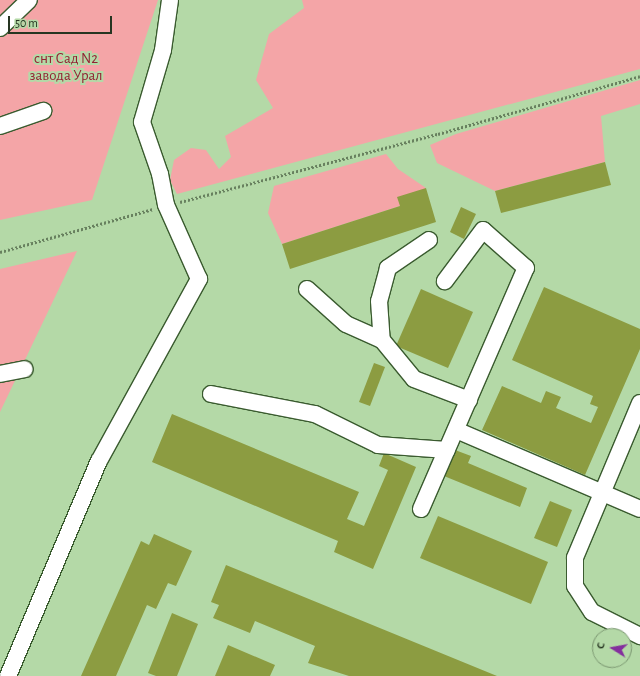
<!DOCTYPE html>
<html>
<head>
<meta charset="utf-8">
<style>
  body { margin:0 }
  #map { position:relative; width:640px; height:676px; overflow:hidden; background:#b4d9a7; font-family:"Alegreya Sans",sans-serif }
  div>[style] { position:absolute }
  .green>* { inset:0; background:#f4a5a7 }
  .building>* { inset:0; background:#8c9c41 }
  .path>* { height:2.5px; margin-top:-1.25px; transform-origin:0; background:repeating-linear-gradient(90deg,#68815f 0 2px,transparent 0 4px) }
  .roads { filter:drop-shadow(1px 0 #3a5b2f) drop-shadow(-1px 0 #3a5b2f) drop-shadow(0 1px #3a5b2f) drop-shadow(0 -1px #3a5b2f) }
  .minor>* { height:16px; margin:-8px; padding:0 8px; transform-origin:8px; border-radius:8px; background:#fff }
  span { translate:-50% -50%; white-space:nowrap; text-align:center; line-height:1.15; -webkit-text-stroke:4px #b4d9a7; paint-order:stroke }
  .park-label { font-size:15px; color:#932233 }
  .north { position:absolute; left:592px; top:628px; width:40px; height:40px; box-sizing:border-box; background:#b4d9a7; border:1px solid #7b9771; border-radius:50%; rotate:281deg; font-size:11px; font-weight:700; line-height:16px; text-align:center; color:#263521 }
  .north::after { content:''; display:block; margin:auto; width:14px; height:18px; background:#842f9d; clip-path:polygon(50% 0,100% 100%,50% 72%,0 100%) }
  .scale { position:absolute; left:8px; top:16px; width:104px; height:18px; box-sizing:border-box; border:2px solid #263521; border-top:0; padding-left:5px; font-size:12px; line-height:14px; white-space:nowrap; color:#263521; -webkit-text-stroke:3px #b4d9a7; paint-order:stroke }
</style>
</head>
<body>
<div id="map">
  <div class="green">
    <div style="clip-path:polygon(0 0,158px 0,92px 200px,0 220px)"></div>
    <div style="clip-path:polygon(302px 0,640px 0,640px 69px,177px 194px,170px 180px,174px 160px,191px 148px,206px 150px,219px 169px,231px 157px,225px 136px,273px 108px,256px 80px,269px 34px,304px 8px)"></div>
    <div style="clip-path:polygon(640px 80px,640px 104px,601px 116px,605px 162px,495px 191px,437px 163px,430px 145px,456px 134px)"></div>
    <div style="clip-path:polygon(386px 154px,398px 169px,426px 188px,400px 206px,282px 244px,268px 213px,274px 186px)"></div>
    <div style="clip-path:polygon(77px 251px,0 412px,0 269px)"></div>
  </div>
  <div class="building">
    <div style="clip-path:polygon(605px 162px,611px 185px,501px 213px,495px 191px)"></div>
    <div style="clip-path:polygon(426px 188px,436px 222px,290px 269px,282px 244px,400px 206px,397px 197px)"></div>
    <div style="clip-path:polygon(461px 207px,476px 214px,464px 239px,450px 232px)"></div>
    <div style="clip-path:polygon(544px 287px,640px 329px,640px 349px,585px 475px,482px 430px,502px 386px,541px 403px,546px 391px,561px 397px,556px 408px,591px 423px,598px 407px,590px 404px,593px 396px,512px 360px)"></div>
    <div style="clip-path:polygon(421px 289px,473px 312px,448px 368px,396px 346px)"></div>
    <div style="clip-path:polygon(374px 363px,385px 367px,370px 406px,359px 402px)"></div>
    <div style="clip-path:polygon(172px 414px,359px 492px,347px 519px,364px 526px,388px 470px,379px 466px,384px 453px,416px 467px,373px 569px,334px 552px,338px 541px,152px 462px)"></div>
    <div style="clip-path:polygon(455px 450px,471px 456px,468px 463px,527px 488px,520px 507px,444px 476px)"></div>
    <div style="clip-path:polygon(550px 501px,572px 510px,557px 547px,534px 538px)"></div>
    <div style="clip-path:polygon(438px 516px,548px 562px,531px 604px,420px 558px)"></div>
    <div style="clip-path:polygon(154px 534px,192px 551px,176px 586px,168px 583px,156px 609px,147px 605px,116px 676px,81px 676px,141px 541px,149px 545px)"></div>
    <div style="clip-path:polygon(226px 565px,497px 676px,349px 676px,308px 663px,315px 646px,255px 621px,250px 633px,213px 618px,219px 605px,211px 602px)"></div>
    <div style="clip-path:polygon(172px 613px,198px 624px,177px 676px,156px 676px,148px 673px)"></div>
    <div style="clip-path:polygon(228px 645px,275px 665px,270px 676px,215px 676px)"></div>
  </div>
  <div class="path">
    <div style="left:180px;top:202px;width:267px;rotate:-14.8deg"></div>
    <div style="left:438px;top:134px;width:210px;rotate:-16deg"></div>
    <div style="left:0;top:252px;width:159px;rotate:-15.7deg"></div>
  </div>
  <div class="roads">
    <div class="minor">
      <div style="left:0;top:28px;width:40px;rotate:-44deg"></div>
      <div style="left:0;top:126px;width:46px;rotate:-19.2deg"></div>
      <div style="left:429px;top:240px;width:50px;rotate:145.7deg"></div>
      <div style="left:388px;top:268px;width:34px;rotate:105deg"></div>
      <div style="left:379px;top:301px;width:39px;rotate:86deg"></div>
      <div style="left:382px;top:340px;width:50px;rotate:50.6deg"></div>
      <div style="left:414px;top:379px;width:59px;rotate:20.9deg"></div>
      <div style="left:307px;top:289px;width:52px;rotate:41.9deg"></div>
      <div style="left:346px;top:324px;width:39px;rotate:24deg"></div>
      <div style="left:0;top:374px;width:25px;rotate:-11deg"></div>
      <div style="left:211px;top:394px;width:106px;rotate:10.9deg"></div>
      <div style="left:315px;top:414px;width:70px;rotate:26.2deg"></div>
      <div style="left:378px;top:445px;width:69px;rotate:4.1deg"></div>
      <div style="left:640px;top:403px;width:168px;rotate:112.8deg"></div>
      <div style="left:575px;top:558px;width:28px;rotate:90deg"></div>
      <div style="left:575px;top:586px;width:31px;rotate:57deg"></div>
      <div style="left:592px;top:612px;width:54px;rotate:26.6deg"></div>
      <div style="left:456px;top:430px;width:200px;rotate:23.2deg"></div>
      <div style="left:421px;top:509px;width:263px;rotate:-66.5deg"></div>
      <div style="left:526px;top:268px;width:57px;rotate:-138.5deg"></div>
      <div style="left:483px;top:230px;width:64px;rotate:126.7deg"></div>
      <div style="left:8px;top:676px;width:233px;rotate:-67.1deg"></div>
      <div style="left:99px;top:461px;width:208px;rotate:-61.2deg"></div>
      <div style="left:199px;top:279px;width:81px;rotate:-114deg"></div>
      <div style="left:166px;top:205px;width:32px;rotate:-101deg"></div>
      <div style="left:160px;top:174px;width:55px;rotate:-109.1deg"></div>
      <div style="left:142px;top:122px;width:75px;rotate:-73.7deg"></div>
      <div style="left:163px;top:50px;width:50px;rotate:-82deg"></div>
    </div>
  </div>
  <div class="park-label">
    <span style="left:66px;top:67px">снт Сад N2<br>завода Урал</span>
  </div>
  <div class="north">С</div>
  <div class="scale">50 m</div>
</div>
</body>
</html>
